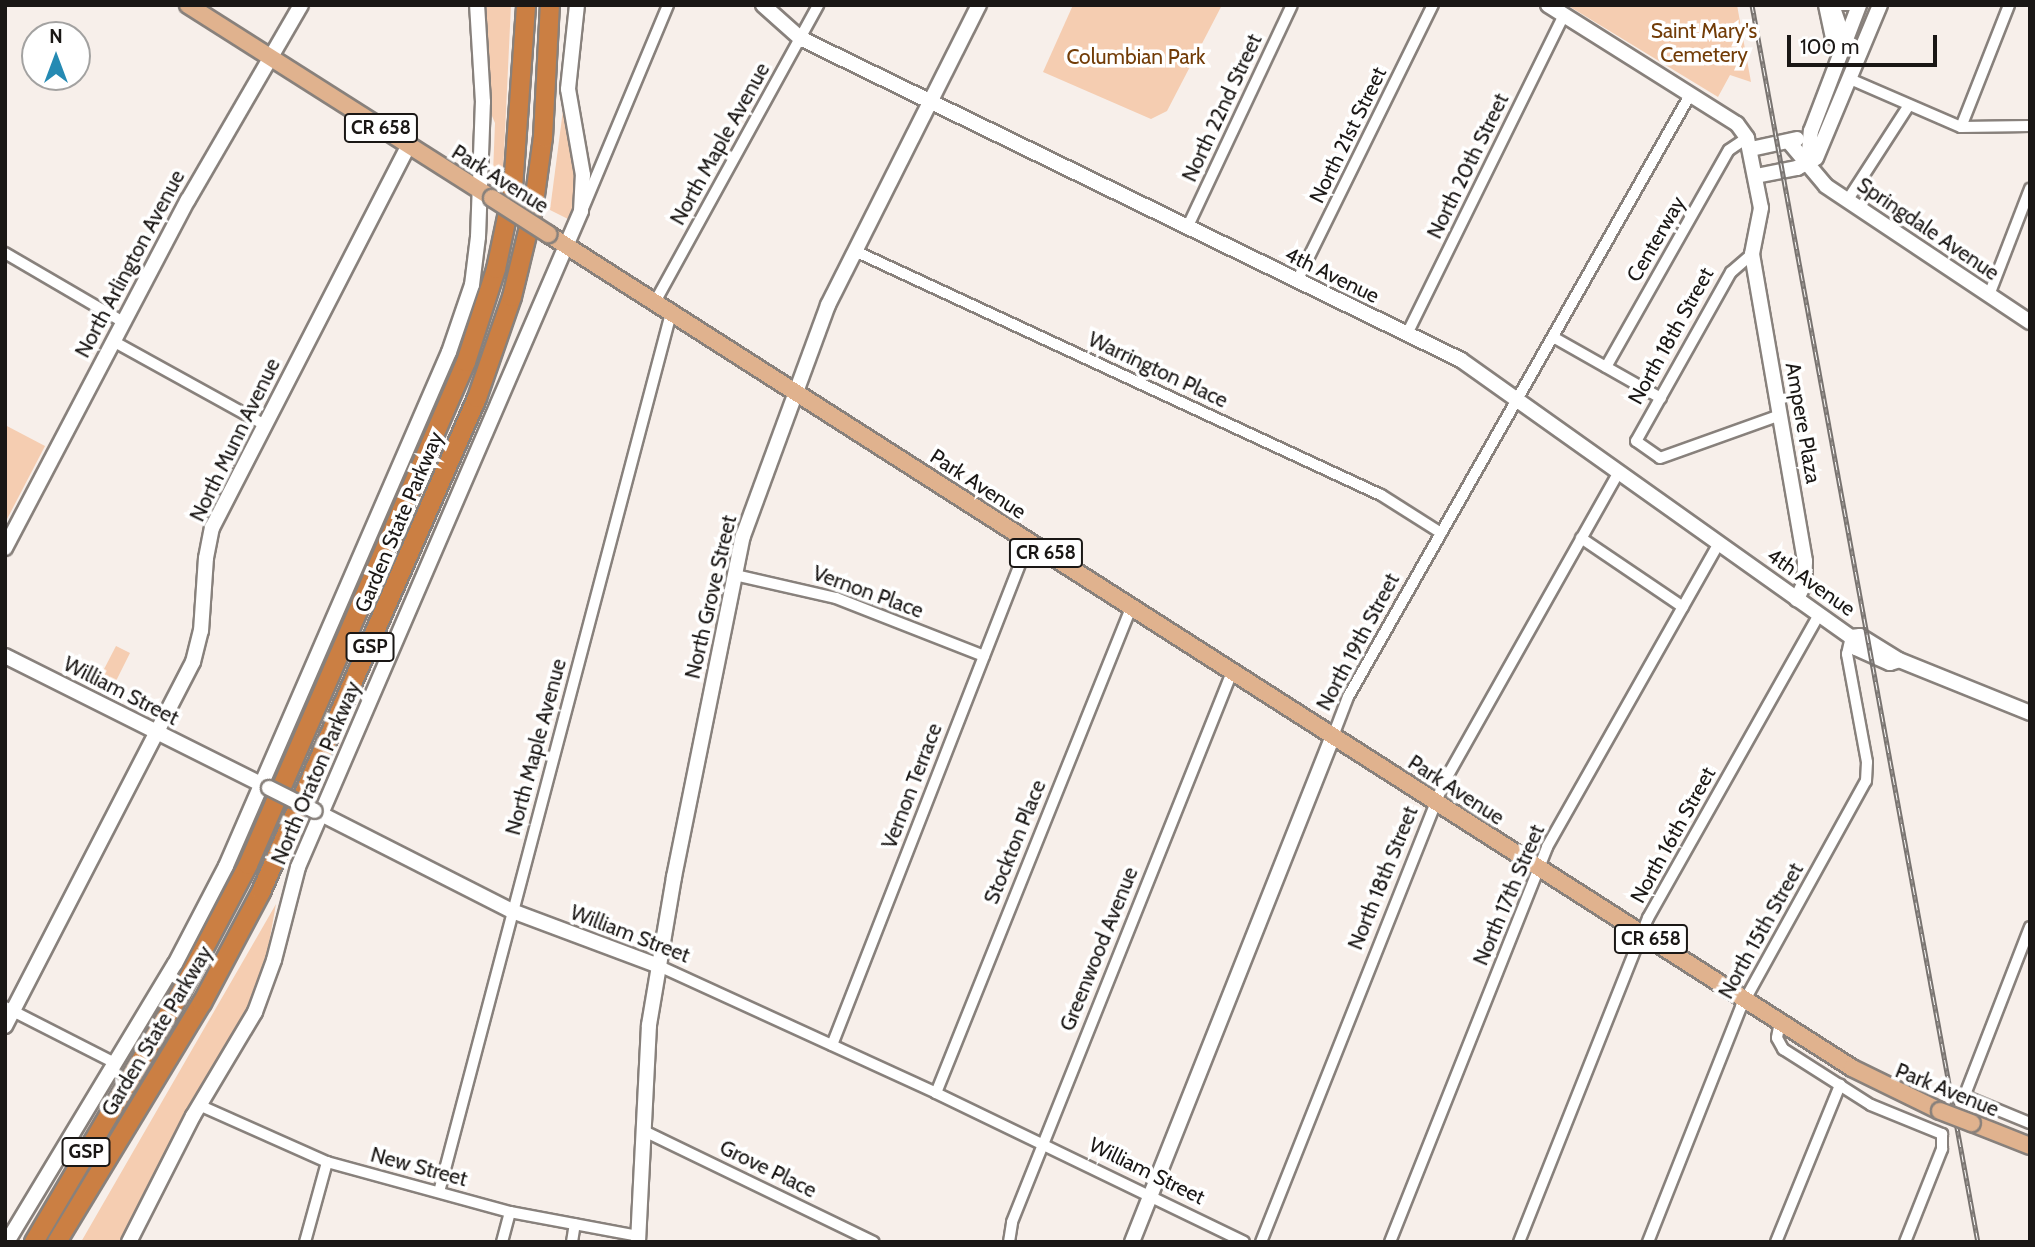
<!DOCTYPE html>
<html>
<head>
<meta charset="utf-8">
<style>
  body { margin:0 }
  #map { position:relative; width:2035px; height:1247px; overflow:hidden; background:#f7efea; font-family:Cabin,sans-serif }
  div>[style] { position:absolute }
  .green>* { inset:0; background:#f5cdb1 }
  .roads { filter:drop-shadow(2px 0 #88817c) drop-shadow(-2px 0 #88817c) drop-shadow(0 2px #88817c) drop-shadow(0 -2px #88817c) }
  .street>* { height:10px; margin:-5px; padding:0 5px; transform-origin:5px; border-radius:5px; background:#fff }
  .secondary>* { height:14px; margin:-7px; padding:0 7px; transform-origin:7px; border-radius:7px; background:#fff }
  .primary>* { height:16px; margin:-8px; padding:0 8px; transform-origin:8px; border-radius:8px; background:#e0b28e }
  .highway>* { height:18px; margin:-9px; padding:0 9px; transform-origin:9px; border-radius:9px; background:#cb7f43 }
  .rail>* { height:5px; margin-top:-2.5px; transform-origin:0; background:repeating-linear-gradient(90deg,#fff 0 8px,#787370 0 16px); box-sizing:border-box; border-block:2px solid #787370 }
  .bridges { filter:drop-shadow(2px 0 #88817c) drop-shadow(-2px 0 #88817c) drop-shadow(0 2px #88817c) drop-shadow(0 -2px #88817c) }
  .secondary-bridge>* { height:14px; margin:-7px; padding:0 7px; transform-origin:7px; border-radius:7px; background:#fff }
  .primary-bridge>* { height:16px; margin:-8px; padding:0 8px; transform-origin:8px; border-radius:8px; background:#e0b28e }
  span { translate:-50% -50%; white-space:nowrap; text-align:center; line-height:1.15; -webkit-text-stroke:7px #fff; paint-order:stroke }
  .shield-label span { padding:2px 5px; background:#fff; border:2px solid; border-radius:5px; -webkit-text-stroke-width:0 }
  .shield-label { font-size:19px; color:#1a1715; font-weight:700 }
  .park-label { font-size:21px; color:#723c07 }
  .street-label { font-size:21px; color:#1a1715 }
  .frame { position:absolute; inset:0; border:7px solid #1a1715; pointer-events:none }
  .north { position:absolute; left:21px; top:21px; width:70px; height:70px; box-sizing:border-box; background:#fff; border:2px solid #a3a2a1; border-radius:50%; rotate:0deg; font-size:19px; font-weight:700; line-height:28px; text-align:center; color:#1a1715 }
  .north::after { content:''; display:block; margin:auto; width:24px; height:32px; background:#258ab3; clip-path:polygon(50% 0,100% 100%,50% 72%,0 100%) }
  .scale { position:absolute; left:1787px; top:35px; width:150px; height:32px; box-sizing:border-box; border:4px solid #1a1715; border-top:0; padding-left:9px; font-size:21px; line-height:24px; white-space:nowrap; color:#1a1715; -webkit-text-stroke:5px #fff; paint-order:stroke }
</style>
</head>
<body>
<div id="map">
  <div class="green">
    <div style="clip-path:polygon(486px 5px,511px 5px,503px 174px,493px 173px,495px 123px,489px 109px)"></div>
    <div style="clip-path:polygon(1073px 5px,1222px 5px,1167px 111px,1151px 119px,1043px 72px)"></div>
    <div style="clip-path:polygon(1567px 5px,1737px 5px,1751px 82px,1730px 75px,1718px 97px)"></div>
    <div style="clip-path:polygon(563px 110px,579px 201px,568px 219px,550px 210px)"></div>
    <div style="clip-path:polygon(5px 425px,45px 446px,5px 523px)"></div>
    <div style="clip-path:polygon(116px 646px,130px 653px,116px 681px,102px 673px)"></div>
    <div style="clip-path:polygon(276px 904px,267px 954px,240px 1028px,201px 1085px,129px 1231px,122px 1242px,81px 1242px)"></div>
  </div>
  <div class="roads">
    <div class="street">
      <div style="left:1834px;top:5px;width:21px"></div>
      <div style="left:1850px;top:79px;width:121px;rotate:23.4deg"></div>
      <div style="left:1961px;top:127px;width:69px;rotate:-0.8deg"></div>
      <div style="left:1961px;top:127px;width:131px;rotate:-68.5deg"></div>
      <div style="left:1847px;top:201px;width:114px;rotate:-57.1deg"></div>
      <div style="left:584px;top:206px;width:218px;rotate:-67.3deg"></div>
      <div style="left:1187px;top:228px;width:246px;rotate:-64.8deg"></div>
      <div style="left:855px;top:251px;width:580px;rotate:24.89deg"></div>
      <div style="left:1381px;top:495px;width:71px;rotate:32.3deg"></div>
      <div style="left:5px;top:253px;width:137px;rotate:30.3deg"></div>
      <div style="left:1752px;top:254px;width:28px;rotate:139deg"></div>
      <div style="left:1731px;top:272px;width:194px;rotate:119.3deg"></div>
      <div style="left:1636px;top:441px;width:29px;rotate:35deg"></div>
      <div style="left:1660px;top:458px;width:127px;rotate:-19.7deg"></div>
      <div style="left:1297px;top:281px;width:308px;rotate:-63.8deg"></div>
      <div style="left:1989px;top:295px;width:114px;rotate:-68.9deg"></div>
      <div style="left:655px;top:302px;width:339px;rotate:-61.2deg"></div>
      <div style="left:1407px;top:334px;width:356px;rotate:-63.8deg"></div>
      <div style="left:1553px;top:337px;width:124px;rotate:29.5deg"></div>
      <div style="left:113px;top:341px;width:174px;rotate:28.9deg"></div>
      <div style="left:1606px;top:367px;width:249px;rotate:-60.5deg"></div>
      <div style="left:1729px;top:150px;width:22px;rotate:-34deg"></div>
      <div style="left:1581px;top:538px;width:123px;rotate:34.1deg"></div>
      <div style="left:735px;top:575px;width:104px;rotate:12.8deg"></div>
      <div style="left:836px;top:598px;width:159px;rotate:21.4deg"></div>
      <div style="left:1333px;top:736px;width:42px;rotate:-69deg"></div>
      <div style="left:1348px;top:697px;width:692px;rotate:-60.4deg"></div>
      <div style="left:2030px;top:927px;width:177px;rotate:111.2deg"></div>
      <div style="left:1966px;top:1092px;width:7px;rotate:63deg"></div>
      <div style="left:1969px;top:1098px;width:66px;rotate:22.3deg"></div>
      <div style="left:659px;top:966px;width:305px;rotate:24.6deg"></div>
      <div style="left:936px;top:1093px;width:342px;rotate:25.8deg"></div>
      <div style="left:5px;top:1007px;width:123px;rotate:27deg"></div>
      <div style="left:1780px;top:1022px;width:16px;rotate:101deg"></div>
      <div style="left:1777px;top:1038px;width:13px;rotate:61deg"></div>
      <div style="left:1783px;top:1049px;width:104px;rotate:32.5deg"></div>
      <div style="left:1871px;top:1105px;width:77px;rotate:22.2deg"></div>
      <div style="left:1942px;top:1134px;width:15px;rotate:90deg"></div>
      <div style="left:1942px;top:1149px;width:100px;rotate:111.7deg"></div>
      <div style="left:832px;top:1045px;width:541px;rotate:-68.65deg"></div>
      <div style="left:936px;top:1093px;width:523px;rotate:-68.1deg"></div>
      <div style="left:199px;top:1105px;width:140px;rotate:24deg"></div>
      <div style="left:327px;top:1162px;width:190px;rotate:15.3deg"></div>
      <div style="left:510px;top:1212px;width:130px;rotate:10.6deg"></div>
      <div style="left:644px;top:1131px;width:255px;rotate:25.8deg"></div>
      <div style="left:439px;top:1192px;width:909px;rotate:-75.21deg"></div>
      <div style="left:305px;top:1242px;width:83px;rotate:-74.6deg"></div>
      <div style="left:502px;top:1242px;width:31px;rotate:-75deg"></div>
      <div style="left:572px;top:1242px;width:18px;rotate:-81deg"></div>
      <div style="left:1009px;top:1242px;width:20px;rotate:-81deg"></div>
      <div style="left:1012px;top:1222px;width:592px;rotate:-68.2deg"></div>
      <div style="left:1261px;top:1242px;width:493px;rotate:-68.3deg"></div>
      <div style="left:1443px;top:784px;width:358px;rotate:-60.6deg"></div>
      <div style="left:1390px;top:1242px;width:425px;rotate:-68.3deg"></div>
      <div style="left:1547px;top:847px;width:349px;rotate:-60.5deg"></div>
      <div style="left:1519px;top:1242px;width:349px;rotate:-68.3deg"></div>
      <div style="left:1648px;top:918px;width:349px;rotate:-60.6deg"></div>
      <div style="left:1648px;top:1242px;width:253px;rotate:-68.4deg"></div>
      <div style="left:1741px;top:1007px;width:258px;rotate:-61.1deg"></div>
      <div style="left:1866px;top:781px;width:19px;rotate:-87deg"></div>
      <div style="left:1867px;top:762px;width:110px;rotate:-100.5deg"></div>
      <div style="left:1847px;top:654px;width:17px;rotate:-77deg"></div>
      <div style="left:1776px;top:1242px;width:170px;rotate:-67.8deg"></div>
    </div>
    <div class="secondary">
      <div style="left:763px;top:5px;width:50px;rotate:41.7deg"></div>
      <div style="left:800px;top:38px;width:735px;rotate:25.97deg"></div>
      <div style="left:1461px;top:360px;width:478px;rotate:35.4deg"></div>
      <div style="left:1851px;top:637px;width:12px;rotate:66deg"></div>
      <div style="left:1856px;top:648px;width:37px;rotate:24deg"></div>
      <div style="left:1890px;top:663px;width:9px;rotate:-18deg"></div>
      <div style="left:1548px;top:5px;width:223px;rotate:32.2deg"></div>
      <div style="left:1737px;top:124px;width:17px;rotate:54deg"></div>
      <div style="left:1747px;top:138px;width:71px;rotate:78.7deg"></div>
      <div style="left:1761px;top:208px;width:47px;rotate:101.1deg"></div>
      <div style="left:1752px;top:254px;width:312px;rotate:80.2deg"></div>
      <div style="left:1805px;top:561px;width:23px;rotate:92deg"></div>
      <div style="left:1804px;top:584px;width:17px;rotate:115deg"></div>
      <div style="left:1826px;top:5px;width:33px;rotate:78deg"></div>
      <div style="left:1833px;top:37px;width:22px;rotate:24deg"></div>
      <div style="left:1832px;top:5px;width:39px;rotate:71deg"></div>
      <div style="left:1789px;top:142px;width:57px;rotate:49.9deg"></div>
      <div style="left:1826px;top:186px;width:245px;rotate:33.7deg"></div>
      <div style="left:1751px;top:149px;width:47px;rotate:-12.3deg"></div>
      <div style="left:1808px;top:163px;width:32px;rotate:-85deg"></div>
      <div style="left:1811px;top:131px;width:135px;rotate:-69.1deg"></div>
      <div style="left:1756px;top:176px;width:42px;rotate:-11deg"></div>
      <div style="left:1797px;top:168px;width:21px;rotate:-28deg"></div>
      <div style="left:1816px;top:158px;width:166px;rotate:-67.3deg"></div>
      <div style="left:5px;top:548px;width:393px;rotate:-62.3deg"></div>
      <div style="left:188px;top:200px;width:225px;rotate:-59.9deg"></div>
      <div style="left:1851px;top:637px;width:9px;rotate:-6deg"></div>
      <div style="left:1860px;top:636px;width:46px;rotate:31.6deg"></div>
      <div style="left:1899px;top:660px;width:141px;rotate:22deg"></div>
      <div style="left:5px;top:656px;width:295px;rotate:26.6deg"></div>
      <div style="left:315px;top:811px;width:221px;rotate:26.9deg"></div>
      <div style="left:512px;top:911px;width:157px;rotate:20.5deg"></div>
      <div style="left:5px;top:1026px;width:410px;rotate:-62.7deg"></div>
      <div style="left:193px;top:662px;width:32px;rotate:-76deg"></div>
      <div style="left:201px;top:631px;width:73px;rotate:-86.1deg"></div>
      <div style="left:206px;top:558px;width:31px;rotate:-79deg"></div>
      <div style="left:212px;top:528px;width:431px;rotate:-62.8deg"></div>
      <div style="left:7px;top:1242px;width:325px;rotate:-58.9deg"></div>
      <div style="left:175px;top:964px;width:110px;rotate:-62.5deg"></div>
      <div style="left:226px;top:866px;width:560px;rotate:-66.55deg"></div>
      <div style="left:449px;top:352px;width:71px;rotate:-71.1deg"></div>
      <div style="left:472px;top:285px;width:48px;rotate:-82.9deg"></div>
      <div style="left:478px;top:237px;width:135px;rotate:-87.9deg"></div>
      <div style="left:483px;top:102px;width:97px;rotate:-93.5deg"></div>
      <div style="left:129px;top:1242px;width:141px;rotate:-63.1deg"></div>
      <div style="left:193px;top:1116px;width:121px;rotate:-59.2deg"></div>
      <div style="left:255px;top:1012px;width:55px;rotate:-69.9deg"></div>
      <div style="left:274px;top:960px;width:96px;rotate:-75.5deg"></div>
      <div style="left:298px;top:867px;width:714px;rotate:-66.66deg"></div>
      <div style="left:581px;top:211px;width:36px;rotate:-87deg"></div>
      <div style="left:583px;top:175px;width:87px;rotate:-99.9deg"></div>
      <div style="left:568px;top:89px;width:84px;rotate:-83.9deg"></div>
      <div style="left:638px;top:1242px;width:217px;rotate:-87.1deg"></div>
      <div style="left:649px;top:1025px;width:150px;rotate:-80.4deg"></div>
      <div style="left:674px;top:877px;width:348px;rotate:-78.6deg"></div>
      <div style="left:743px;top:536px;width:246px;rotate:-69.8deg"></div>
      <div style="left:828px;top:305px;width:336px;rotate:-63.3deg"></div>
      <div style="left:1132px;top:1242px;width:544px;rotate:-68.34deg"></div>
    </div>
    <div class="primary">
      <div style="left:188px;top:5px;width:360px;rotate:32.4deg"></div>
      <div style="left:548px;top:234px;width:1548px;rotate:32.6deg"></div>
      <div style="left:1852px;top:1068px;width:98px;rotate:26deg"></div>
      <div style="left:1972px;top:1123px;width:62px;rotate:21.6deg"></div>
    </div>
    <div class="highway">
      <div style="left:34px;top:1242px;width:286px;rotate:-59.5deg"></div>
      <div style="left:179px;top:996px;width:148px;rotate:-62.2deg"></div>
      <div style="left:248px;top:865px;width:548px;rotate:-66.57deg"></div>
      <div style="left:466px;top:362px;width:98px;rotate:-72.1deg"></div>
      <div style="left:496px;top:269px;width:83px;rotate:-78.1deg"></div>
      <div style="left:513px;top:188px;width:183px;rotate:-85.9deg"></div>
      <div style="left:57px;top:1242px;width:280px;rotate:-58.8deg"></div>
      <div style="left:202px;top:1003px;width:126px;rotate:-62deg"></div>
      <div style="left:261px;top:892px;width:539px;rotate:-66.38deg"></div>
      <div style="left:477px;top:398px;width:107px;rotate:-70.9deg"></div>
      <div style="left:512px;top:297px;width:89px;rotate:-76.4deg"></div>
      <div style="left:533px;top:210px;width:74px;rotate:-82.2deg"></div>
      <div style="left:543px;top:137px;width:132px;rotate:-87deg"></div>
    </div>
  </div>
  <div class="rail">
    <div style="left:1752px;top:5px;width:1257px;rotate:79.65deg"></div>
  </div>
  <div class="bridges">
    <div class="secondary-bridge">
      <div style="left:269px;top:788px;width:51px;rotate:26.6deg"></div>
    </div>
    <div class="primary-bridge">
      <div style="left:492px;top:198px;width:67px;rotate:32.7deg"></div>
      <div style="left:1940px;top:1111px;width:34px;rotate:21deg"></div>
    </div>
  </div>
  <div class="shield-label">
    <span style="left:381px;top:128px">CR 658</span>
    <span style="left:1046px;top:553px">CR 658</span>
    <span style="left:370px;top:647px">GSP</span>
    <span style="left:1651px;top:939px">CR 658</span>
    <span style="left:86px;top:1152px">GSP</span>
  </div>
  <div class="park-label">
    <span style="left:1704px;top:43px">Saint Mary's<br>Cemetery</span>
    <span style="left:1136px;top:57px">Columbian Park</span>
  </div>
  <div class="street-label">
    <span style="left:1222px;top:108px;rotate:-65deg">North 22nd Street</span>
    <span style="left:1348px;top:135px;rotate:-64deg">North 21st Street</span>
    <span style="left:720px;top:144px;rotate:-61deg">North Maple Avenue</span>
    <span style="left:1468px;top:166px;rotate:-64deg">North 20th Street</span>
    <span style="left:500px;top:179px;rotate:32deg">Park Avenue</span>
    <span style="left:1928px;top:229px;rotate:34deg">Springdale Avenue</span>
    <span style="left:1656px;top:239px;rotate:-60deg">Centerway</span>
    <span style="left:130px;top:264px;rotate:-62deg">North Arlington Avenue</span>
    <span style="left:1332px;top:275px;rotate:26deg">4th Avenue</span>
    <span style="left:1671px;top:336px;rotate:-61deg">North 18th Street</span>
    <span style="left:1158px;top:370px;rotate:25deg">Warrington Place</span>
    <span style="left:1803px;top:423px;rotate:80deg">Ampere Plaza</span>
    <span style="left:235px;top:440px;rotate:-64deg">North Munn Avenue</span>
    <span style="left:978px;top:484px;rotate:33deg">Park Avenue</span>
    <span style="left:399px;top:522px;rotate:-67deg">Garden State Parkway</span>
    <span style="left:1811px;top:582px;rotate:35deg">4th Avenue</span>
    <span style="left:868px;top:592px;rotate:20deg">Vernon Place</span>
    <span style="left:711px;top:597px;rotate:-77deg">North Grove Street</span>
    <span style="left:1358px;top:642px;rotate:-62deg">North 19th Street</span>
    <span style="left:121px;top:691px;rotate:27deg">William Street</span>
    <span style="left:536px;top:747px;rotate:-75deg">North Maple Avenue</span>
    <span style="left:316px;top:773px;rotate:-67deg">North Oraton Parkway</span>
    <span style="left:912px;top:786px;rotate:-69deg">Vernon Terrace</span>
    <span style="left:1456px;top:790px;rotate:33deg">Park Avenue</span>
    <span style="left:1673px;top:835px;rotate:-61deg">North 16th Street</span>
    <span style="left:1015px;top:842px;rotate:-68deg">Stockton Place</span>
    <span style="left:1383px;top:878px;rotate:-68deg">North 18th Street</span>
    <span style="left:1509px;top:895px;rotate:-67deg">North 17th Street</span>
    <span style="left:1761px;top:931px;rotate:-61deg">North 15th Street</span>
    <span style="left:630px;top:934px;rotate:21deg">William Street</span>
    <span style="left:1099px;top:949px;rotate:-68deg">Greenwood Avenue</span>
    <span style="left:157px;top:1031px;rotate:-59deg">Garden State Parkway</span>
    <span style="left:1947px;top:1090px;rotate:22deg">Park Avenue</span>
    <span style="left:419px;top:1167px;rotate:15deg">New Street</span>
    <span style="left:768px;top:1169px;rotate:26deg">Grove Place</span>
    <span style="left:1147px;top:1171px;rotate:26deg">William Street</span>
  </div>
  <div class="frame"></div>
  <div class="north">N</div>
  <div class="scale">100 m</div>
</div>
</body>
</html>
